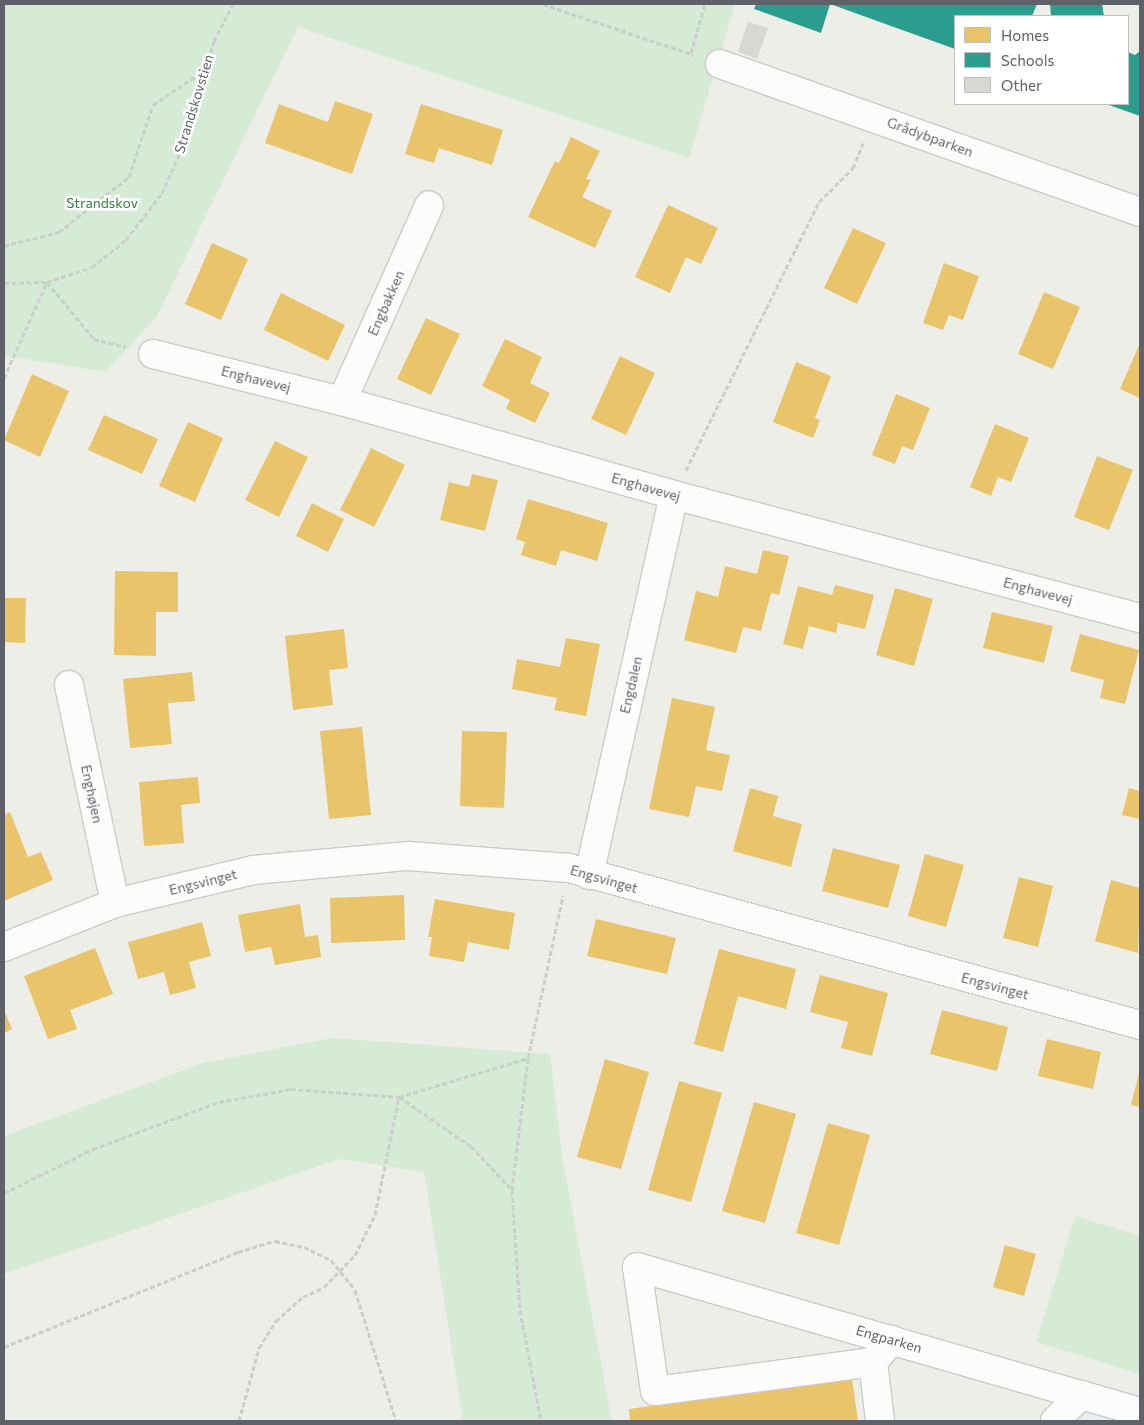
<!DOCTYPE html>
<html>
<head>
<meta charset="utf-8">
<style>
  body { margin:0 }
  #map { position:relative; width:1144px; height:1425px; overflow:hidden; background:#eeeee9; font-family:Commissioner,sans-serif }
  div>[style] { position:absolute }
  .green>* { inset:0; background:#d6ebd5 }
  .homes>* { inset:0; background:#e9c46a }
  .schools>* { inset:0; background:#2a9d8f }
  .building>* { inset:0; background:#d8d7d4 }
  .path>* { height:3px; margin-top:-1.5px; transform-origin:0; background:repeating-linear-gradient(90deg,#cacfcb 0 5px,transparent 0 7.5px) }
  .roads { filter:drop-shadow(1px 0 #cacbc9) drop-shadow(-1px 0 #cacbc9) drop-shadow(0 1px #cacbc9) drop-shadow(0 -1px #cacbc9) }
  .minor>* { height:28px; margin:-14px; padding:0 14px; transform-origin:14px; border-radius:14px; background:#fcfcfc }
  span { translate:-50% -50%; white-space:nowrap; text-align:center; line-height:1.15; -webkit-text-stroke:5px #fff; paint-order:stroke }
  .street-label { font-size:14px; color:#5e6167 }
  .park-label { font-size:14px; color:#308339 }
  .frame { position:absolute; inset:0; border:5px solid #5e6167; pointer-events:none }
  .legend { position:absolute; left:954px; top:15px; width:175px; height:90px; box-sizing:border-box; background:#fff; border:1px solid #bfc0c2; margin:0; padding:6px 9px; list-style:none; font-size:15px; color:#5e6167 }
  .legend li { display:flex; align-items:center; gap:10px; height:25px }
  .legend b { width:25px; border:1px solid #bfc0c2 }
</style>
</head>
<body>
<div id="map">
  <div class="green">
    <div style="clip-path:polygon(4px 4px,735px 4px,689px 158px,298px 27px,156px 318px,105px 372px,7px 356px,4px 363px)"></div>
    <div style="clip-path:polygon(331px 1038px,550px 1054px,563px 1162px,612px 1421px,463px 1421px,424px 1172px,340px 1159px,4px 1274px,4px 1136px,203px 1063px)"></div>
    <div style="clip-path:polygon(1075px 1216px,1140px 1236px,1140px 1374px,1036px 1342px)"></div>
  </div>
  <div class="homes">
    <div style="clip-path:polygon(335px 101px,373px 114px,352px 174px,265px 143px,279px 104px,328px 122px)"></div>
    <div style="clip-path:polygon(421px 104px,503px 130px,492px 165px,439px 148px,434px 163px,405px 154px)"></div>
    <div style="clip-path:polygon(571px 137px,600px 151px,586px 179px,591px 180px,582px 197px,612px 211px,595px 248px,528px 217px,555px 161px,559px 163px)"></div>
    <div style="clip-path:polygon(668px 205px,718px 228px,701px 264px,686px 257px,670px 293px,635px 277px)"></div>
    <div style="clip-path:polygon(853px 228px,886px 243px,857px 304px,824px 288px)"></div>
    <div style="clip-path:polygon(212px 243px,248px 259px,221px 320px,185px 304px)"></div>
    <div style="clip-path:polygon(944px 263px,979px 276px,963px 320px,949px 315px,943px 330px,923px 323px)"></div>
    <div style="clip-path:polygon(1044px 292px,1080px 307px,1053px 369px,1018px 354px)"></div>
    <div style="clip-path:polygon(281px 293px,345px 325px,328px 361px,264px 330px)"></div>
    <div style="clip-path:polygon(426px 318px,460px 334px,431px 395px,397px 379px)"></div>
    <div style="clip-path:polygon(505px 339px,542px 357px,530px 383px,550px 393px,535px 423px,506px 409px,510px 400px,482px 386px)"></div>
    <div style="clip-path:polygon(1140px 343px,1140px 398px,1120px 389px)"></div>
    <div style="clip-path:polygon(620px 356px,655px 373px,626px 435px,591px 419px)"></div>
    <div style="clip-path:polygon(796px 362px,831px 376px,815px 418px,820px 420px,813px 438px,773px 422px)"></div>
    <div style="clip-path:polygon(32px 374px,69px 391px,40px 457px,4px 440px)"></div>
    <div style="clip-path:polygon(896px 394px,930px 408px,913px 450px,902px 446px,895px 464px,872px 455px)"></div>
    <div style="clip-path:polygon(104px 415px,158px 439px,142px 474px,88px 450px)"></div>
    <div style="clip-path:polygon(188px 422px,223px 438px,195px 502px,159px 486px)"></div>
    <div style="clip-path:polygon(995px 424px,1029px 438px,1011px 482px,998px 477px,991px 496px,970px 487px)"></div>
    <div style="clip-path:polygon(275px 441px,308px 457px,279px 517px,245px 500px)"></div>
    <div style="clip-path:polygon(371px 448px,405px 465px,374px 527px,340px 510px)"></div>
    <div style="clip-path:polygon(1097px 456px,1133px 470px,1109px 530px,1074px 517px)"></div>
    <div style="clip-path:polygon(472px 474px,498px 480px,485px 531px,440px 520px,449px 482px,469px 487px)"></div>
    <div style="clip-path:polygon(528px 499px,608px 523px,597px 561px,561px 550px,556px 566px,521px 555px,525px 542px,516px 539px)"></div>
    <div style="clip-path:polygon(312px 503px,344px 519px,328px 552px,296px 536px)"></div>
    <div style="clip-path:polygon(763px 550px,789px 556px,779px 595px,771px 593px,761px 631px,743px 627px,736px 653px,684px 640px,696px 591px,718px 597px,725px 566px,757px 574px)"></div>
    <div style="clip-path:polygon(115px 571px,178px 572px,178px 612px,156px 612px,156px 656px,114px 655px)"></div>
    <div style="clip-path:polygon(835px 585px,874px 595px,865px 629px,838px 623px,836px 633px,809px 626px,803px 649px,783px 644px,798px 586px,832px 595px)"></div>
    <div style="clip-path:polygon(895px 588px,933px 599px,914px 666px,876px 655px)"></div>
    <div style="clip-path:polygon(4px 598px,26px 598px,25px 643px,4px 642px)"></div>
    <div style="clip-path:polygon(992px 612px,1053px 626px,1044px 663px,983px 648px)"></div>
    <div style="clip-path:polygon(344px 629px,348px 668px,329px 670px,333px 705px,293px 710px,285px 636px)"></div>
    <div style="clip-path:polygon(1080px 634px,1139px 650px,1125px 704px,1100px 698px,1104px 680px,1070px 671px)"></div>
    <div style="clip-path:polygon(566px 638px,600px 644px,586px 716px,554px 710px,557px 698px,512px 689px,517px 659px,560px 667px)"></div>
    <div style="clip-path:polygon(192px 672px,195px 701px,168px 703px,172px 744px,130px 748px,123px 679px)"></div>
    <div style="clip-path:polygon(672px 698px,715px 707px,706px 750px,730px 755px,722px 791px,696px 786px,689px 817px,649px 809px)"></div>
    <div style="clip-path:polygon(362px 727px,371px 815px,329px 819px,320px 731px)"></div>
    <div style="clip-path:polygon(462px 731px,507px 732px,504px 808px,460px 806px)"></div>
    <div style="clip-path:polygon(198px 777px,200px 803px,181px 805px,184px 843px,144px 846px,139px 782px)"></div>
    <div style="clip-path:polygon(750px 788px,778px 796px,773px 816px,802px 824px,791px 867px,733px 851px)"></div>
    <div style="clip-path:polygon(1129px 788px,1140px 791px,1140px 819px,1122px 815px)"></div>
    <div style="clip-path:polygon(10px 812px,28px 857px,41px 852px,53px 880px,4px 901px,4px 815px)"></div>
    <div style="clip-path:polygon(833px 848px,900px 865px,888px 908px,822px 891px)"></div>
    <div style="clip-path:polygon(925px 854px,964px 865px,946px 927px,908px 916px)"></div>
    <div style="clip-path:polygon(1019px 877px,1053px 886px,1038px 947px,1003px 938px)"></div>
    <div style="clip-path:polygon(1111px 880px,1140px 888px,1138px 953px,1095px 941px)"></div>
    <div style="clip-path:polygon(404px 895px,405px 940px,331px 943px,330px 898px)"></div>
    <div style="clip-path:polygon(435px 899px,515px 913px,509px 950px,468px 942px,464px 962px,429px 956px,432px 937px,428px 937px)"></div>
    <div style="clip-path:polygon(300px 904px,305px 937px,318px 935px,321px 957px,275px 965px,271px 947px,245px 952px,238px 915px)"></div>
    <div style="clip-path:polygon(596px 919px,676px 938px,667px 974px,587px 956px)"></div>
    <div style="clip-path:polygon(202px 922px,211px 956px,189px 962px,196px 988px,170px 995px,164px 972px,138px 979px,128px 942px)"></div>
    <div style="clip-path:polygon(95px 948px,113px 994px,70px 1010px,77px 1029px,48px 1039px,24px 976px)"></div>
    <div style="clip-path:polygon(719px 949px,796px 969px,786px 1009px,738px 996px,723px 1052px,694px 1044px)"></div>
    <div style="clip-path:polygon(820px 975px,888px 993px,872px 1056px,841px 1048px,848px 1022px,810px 1012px)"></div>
    <div style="clip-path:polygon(4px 1010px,12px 1029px,4px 1033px)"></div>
    <div style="clip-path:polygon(942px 1010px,1008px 1027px,997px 1071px,930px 1054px)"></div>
    <div style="clip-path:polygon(1047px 1039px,1101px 1052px,1093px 1089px,1038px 1076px)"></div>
    <div style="clip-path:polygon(605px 1059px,649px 1072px,621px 1169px,577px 1157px)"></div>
    <div style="clip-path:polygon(1140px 1069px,1140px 1107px,1131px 1105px)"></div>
    <div style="clip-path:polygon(679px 1081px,722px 1093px,691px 1202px,648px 1190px)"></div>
    <div style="clip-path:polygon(754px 1102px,796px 1114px,765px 1223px,722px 1211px)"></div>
    <div style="clip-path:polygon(828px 1123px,870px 1135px,839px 1245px,796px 1233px)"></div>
    <div style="clip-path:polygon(1005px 1245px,1036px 1254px,1024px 1296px,993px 1287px)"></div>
    <div style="clip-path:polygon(852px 1378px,858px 1421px,630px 1421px,629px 1409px)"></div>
  </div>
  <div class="schools">
    <div style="clip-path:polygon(756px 4px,1037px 4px,1032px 16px,955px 16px,955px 49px,830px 4px,821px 33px,754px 9px)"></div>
    <div style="clip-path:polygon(1050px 4px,1102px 4px,1104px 16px,1051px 16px)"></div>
    <div style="clip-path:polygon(1140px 51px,1140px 116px,1106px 104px,1128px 104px,1128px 52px,1135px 55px)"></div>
  </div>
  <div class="building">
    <div style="clip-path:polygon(748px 22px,768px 28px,757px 59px,738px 52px)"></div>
  </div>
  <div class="path">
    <div style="left:543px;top:4px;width:159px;rotate:18.7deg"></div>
    <div style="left:691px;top:53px;width:51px;rotate:-74.1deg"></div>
    <div style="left:4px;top:246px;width:57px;rotate:-14.3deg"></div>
    <div style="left:59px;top:232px;width:89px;rotate:-38.2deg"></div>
    <div style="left:129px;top:177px;width:76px;rotate:-71.6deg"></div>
    <div style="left:153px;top:105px;width:63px;rotate:-33.9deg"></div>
    <div style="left:47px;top:282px;width:74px;rotate:50.5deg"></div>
    <div style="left:94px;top:339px;width:33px;rotate:14deg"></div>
    <div style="left:4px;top:283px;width:43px;rotate:-1.3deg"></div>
    <div style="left:47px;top:282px;width:47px;rotate:-18.4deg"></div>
    <div style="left:92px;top:267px;width:43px;rotate:-38.5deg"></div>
    <div style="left:126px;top:240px;width:59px;rotate:-52.5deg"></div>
    <div style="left:162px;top:193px;width:59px;rotate:-66deg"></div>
    <div style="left:186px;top:139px;width:102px;rotate:-74.1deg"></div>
    <div style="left:214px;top:41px;width:42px;rotate:-62.8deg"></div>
    <div style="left:4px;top:378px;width:105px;rotate:-65.9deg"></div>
    <div style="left:686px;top:470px;width:299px;rotate:-63.6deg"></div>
    <div style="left:819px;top:202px;width:48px;rotate:-45deg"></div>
    <div style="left:853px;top:168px;width:27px;rotate:-68deg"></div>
    <div style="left:512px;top:1190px;width:133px;rotate:-83.1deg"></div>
    <div style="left:528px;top:1058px;width:166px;rotate:-77.8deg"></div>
    <div style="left:4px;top:1193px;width:99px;rotate:-26.3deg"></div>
    <div style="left:93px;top:1149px;width:134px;rotate:-20.5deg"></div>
    <div style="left:219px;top:1102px;width:73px;rotate:-10.2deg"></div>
    <div style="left:291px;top:1089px;width:108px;rotate:4.2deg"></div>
    <div style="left:399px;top:1097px;width:87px;rotate:34.2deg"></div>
    <div style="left:471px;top:1146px;width:60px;rotate:47deg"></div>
    <div style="left:512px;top:1190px;width:120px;rotate:86.2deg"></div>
    <div style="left:520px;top:1310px;width:113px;rotate:79.3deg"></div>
    <div style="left:4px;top:1347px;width:253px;rotate:-22.1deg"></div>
    <div style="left:238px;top:1252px;width:39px;rotate:-17deg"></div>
    <div style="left:275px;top:1241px;width:30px;rotate:12deg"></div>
    <div style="left:304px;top:1247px;width:30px;rotate:26deg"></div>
    <div style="left:331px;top:1260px;width:38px;rotate:51deg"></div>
    <div style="left:355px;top:1290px;width:137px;rotate:72.6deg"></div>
    <div style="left:239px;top:1421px;width:76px;rotate:-74.7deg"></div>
    <div style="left:259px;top:1348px;width:32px;rotate:-58deg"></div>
    <div style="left:276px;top:1321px;width:36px;rotate:-42deg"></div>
    <div style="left:303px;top:1297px;width:23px;rotate:-25deg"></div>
    <div style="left:324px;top:1287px;width:45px;rotate:-45.9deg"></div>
    <div style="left:355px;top:1255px;width:45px;rotate:-63.4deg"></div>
    <div style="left:375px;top:1215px;width:120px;rotate:-78.5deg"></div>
    <div style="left:399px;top:1097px;width:135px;rotate:-16.8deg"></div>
  </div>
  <div class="roads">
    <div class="minor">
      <div style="left:720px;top:64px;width:445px;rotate:19.4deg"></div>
      <div style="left:153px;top:354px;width:195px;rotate:14deg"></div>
      <div style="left:342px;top:401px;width:345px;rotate:15.8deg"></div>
      <div style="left:674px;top:495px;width:482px;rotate:14.8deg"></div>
      <div style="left:342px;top:401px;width:214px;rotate:-66deg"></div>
      <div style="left:69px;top:685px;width:223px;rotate:78.1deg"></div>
      <div style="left:589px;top:875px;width:389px;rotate:-77.4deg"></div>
      <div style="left:4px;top:947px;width:119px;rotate:-21.6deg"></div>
      <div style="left:115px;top:903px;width:142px;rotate:-13.4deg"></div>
      <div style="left:253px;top:870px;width:156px;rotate:-5.2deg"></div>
      <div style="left:408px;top:856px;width:161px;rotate:4.3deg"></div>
      <div style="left:569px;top:868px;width:592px;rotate:15.37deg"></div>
      <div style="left:892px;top:1340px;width:29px;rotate:131deg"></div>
      <div style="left:873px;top:1362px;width:220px;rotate:172.4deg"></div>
      <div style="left:655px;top:1391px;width:125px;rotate:-98.3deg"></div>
      <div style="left:637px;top:1267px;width:462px;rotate:16.1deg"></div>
      <div style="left:1081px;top:1395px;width:61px;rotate:16.1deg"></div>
      <div style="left:873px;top:1362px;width:59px;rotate:83.2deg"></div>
      <div style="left:1055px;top:1421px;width:37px;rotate:-45deg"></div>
    </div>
  </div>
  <div class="street-label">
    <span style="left:194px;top:104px;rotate:-73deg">Strandskovstien</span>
    <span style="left:930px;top:137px;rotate:20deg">Grådybparken</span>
    <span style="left:386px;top:303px;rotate:-66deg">Engbakken</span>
    <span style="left:256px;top:379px;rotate:14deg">Enghavevej</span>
    <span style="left:646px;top:487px;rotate:16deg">Enghavevej</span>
    <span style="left:1038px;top:591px;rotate:15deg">Enghavevej</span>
    <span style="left:631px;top:685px;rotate:-77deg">Engdalen</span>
    <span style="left:92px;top:794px;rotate:78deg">Enghøjen</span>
    <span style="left:604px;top:879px;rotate:16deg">Engsvinget</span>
    <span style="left:203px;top:882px;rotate:-14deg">Engsvinget</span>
    <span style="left:995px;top:986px;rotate:15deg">Engsvinget</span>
    <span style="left:889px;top:1339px;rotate:16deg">Engparken</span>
  </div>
  <div class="park-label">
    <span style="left:102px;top:203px">Strandskov</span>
  </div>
  <div class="frame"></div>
  <ul class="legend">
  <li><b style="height:14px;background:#e9c46a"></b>Homes</li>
  <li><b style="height:14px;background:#2a9d8f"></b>Schools</li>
  <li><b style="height:14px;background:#d8d7d4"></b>Other</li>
  </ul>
</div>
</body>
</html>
